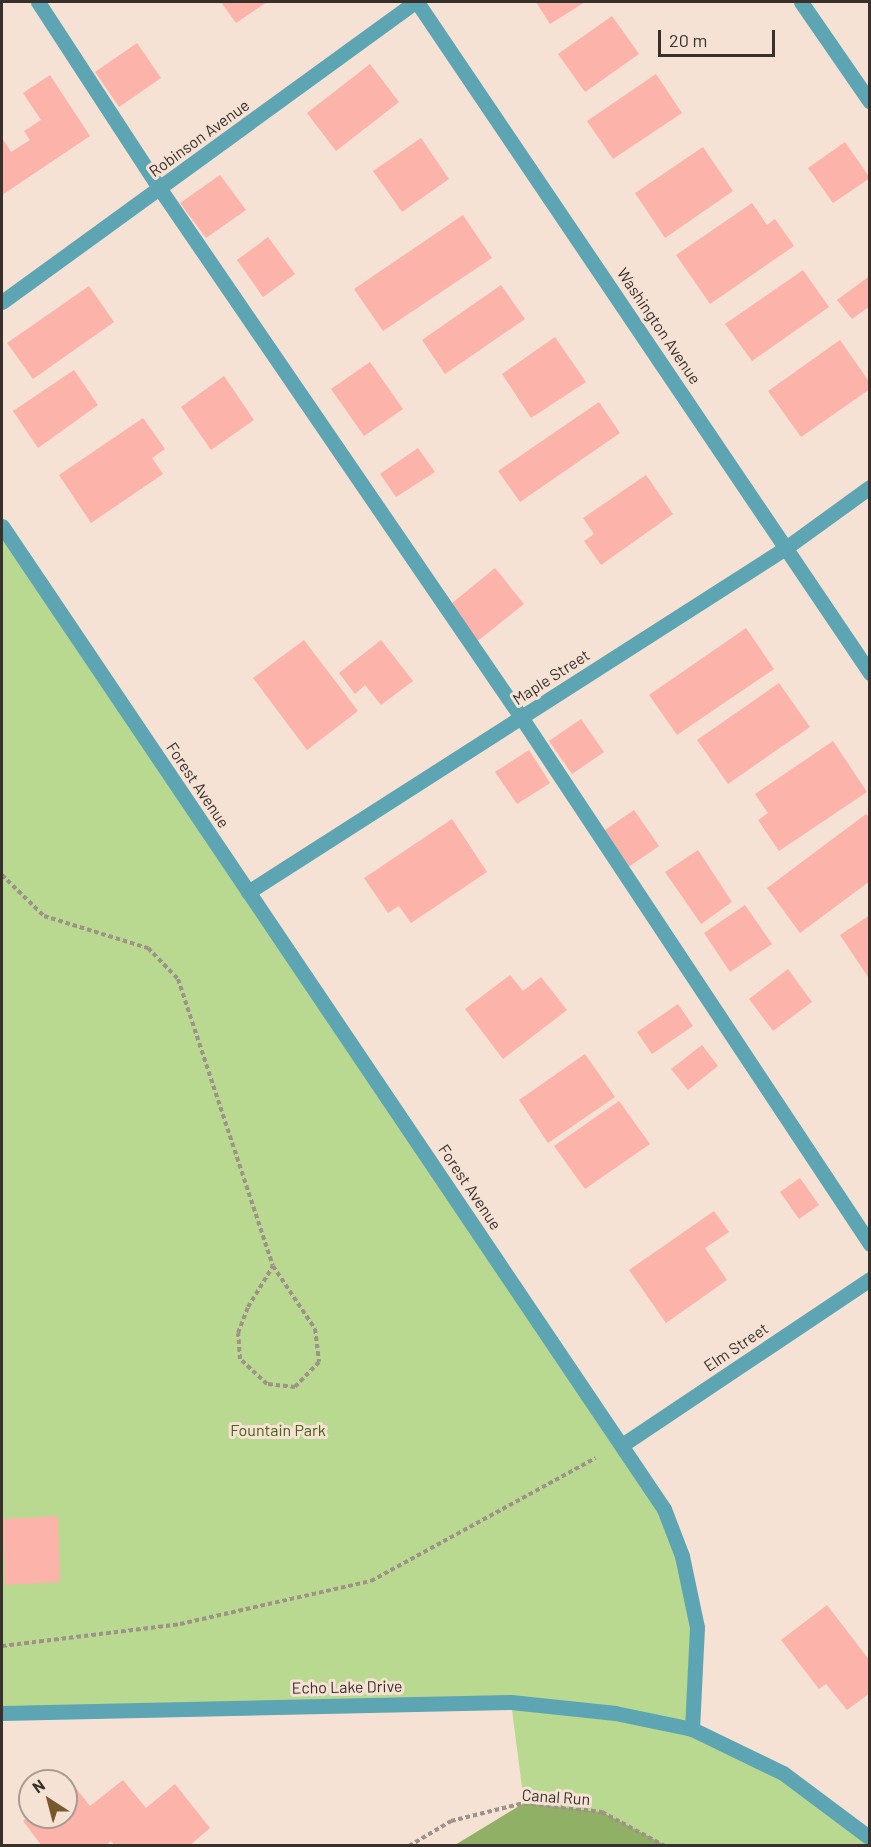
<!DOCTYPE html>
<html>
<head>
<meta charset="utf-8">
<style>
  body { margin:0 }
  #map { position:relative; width:871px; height:1847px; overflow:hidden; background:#f5e2d4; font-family:Barlow,sans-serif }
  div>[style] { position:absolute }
  .green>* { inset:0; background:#b8d98f }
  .forest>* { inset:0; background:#90b066 }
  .building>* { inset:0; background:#fbb3aa }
  .path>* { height:4px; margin-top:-2px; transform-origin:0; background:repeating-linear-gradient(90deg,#9f9288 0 4.5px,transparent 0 7.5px) }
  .minor>* { height:15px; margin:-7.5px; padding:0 7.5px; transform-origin:7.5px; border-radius:7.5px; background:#5da5b2 }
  span { translate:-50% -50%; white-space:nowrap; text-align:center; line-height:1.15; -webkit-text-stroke:6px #f5e2d4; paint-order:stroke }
  .street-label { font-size:16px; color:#37302b }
  .park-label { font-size:16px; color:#466213 }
  .frame { position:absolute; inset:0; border:3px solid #37302b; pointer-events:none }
  .north { position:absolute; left:18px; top:1769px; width:60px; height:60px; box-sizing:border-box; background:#f5e2d4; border:2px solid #a99b90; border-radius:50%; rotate:324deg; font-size:16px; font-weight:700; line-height:24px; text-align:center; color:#37302b }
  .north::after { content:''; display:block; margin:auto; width:21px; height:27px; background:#77592d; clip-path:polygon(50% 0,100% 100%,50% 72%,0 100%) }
  .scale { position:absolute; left:658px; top:30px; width:117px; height:27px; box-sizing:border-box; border:3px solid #37302b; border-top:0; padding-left:8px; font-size:18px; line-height:21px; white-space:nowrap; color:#37302b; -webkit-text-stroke:4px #f5e2d4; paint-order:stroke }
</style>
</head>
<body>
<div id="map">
  <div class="green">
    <div style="clip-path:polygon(2px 526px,664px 1509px,697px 1627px,692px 1729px,783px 1773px,869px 1838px,869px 1845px,665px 1845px,602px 1812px,524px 1803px,511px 1702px,2px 1713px)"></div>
  </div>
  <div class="forest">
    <div style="clip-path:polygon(524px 1803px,602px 1812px,665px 1845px,455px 1845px)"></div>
  </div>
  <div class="building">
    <div style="clip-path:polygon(221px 2px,267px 2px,236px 23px)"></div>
    <div style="clip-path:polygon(536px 2px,585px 2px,550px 24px)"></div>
    <div style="clip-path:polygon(612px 16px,639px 54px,585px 92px,558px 54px)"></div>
    <div style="clip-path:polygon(137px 43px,161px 78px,119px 107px,95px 72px)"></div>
    <div style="clip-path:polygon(370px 64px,399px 102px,336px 151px,307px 113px)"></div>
    <div style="clip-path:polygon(656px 74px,682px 113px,613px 159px,587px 121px)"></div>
    <div style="clip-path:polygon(50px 75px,90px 136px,2px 195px,2px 138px,11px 152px,30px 140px,24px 131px,41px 120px,23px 93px)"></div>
    <div style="clip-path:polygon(421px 138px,449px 179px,402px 212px,373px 171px)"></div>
    <div style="clip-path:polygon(845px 142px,870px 178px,833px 203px,808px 168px)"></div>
    <div style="clip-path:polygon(703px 147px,733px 191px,665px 238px,635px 193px)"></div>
    <div style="clip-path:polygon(220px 175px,246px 210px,206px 238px,180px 203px)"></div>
    <div style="clip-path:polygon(752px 203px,767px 225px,775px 219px,794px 246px,710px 304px,676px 255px)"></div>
    <div style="clip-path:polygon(463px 215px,492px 258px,383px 331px,354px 289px)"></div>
    <div style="clip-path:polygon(268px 237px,295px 274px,263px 297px,237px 260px)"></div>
    <div style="clip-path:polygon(803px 270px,829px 307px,752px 361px,725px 324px)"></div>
    <div style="clip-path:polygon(868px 277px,870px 306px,852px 319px,837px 300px)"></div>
    <div style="clip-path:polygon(501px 285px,525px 319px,445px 374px,422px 340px)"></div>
    <div style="clip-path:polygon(89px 286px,114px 322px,33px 379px,7px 343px)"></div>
    <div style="clip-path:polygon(555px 337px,586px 382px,531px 418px,502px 374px)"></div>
    <div style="clip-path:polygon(840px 340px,870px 383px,870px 389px,801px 437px,768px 391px)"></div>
    <div style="clip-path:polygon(370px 362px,403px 409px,364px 436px,331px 389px)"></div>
    <div style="clip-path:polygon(74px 370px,98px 405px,38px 448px,13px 411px)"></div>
    <div style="clip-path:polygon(224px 376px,254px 420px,211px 450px,181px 407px)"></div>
    <div style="clip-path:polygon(599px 402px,620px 433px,520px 502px,498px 471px)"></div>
    <div style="clip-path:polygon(143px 418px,165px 449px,152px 458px,163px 474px,91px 523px,59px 475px)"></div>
    <div style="clip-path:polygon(418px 448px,435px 472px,396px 497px,380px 474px)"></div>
    <div style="clip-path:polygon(646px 475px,673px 514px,601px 565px,584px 541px,594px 534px,583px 518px)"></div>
    <div style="clip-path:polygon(495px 568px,524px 604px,475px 643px,446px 608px)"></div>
    <div style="clip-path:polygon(746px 628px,774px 669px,677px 735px,649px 695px)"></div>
    <div style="clip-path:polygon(304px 640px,358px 711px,307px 750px,253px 678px)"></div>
    <div style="clip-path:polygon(381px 640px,413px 681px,381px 705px,365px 685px,355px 694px,339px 673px)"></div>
    <div style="clip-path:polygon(779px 683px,810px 727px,728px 784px,697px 740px)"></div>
    <div style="clip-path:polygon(581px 719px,604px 752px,572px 774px,549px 741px)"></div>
    <div style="clip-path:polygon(833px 741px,867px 792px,779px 851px,758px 820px,768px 813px,755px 794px)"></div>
    <div style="clip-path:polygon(529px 750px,550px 783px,517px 804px,495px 772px)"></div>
    <div style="clip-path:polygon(634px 810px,659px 846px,627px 868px,602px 832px)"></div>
    <div style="clip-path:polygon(866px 814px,870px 819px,870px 881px,800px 933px,767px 888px)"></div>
    <div style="clip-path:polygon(452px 819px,487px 872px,411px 923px,399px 906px,388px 913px,364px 878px)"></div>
    <div style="clip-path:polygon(698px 850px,732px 902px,701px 924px,665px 872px)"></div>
    <div style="clip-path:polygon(745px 905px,772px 944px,730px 972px,704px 933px)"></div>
    <div style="clip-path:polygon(870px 915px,870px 980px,840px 935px)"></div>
    <div style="clip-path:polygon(788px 969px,812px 1002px,773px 1031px,749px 999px)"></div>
    <div style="clip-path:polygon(510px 975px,523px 991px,541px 977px,567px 1010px,503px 1059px,465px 1009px)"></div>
    <div style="clip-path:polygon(678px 1004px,693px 1026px,652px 1054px,637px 1032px)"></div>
    <div style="clip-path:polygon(702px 1045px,718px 1066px,688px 1090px,671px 1069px)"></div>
    <div style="clip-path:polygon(585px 1054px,615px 1097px,548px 1143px,519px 1100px)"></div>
    <div style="clip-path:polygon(619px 1101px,650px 1144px,585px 1189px,554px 1146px)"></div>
    <div style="clip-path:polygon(800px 1178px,819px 1205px,799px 1219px,780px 1192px)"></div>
    <div style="clip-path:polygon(714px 1211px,729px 1232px,705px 1248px,727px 1280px,666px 1323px,629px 1270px)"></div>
    <div style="clip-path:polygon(58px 1516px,60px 1582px,5px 1585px,3px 1519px)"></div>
    <div style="clip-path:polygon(827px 1605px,870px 1661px,870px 1693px,847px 1710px,826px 1684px,819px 1689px,781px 1640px)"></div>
    <div style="clip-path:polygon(123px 1780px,146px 1808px,175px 1784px,210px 1828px,189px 1846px,115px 1846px,111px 1841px,105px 1846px,42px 1846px,23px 1821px,30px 1815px,66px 1817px,66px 1786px,71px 1782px,90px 1806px)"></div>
  </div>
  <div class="path">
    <div style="left:2px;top:875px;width:59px;rotate:44.3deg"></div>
    <div style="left:44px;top:916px;width:109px;rotate:17.1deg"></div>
    <div style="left:148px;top:948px;width:43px;rotate:45.9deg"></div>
    <div style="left:178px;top:979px;width:302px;rotate:71.7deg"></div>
    <div style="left:273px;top:1266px;width:76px;rotate:56.3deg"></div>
    <div style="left:315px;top:1329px;width:33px;rotate:83deg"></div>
    <div style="left:319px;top:1362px;width:35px;rotate:134deg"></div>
    <div style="left:295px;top:1387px;width:28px;rotate:-174deg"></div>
    <div style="left:267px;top:1384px;width:37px;rotate:-137deg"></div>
    <div style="left:240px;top:1359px;width:26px;rotate:-94deg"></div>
    <div style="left:238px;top:1333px;width:28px;rotate:-69deg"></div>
    <div style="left:248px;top:1307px;width:48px;rotate:-58.6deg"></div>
    <div style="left:2px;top:1646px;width:179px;rotate:-7deg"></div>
    <div style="left:180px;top:1624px;width:196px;rotate:-12.7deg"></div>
    <div style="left:371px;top:1581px;width:256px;rotate:-28.7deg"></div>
    <div style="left:409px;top:1846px;width:49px;rotate:-30.8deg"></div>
    <div style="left:451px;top:1821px;width:75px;rotate:-13.9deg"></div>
    <div style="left:524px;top:1803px;width:79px;rotate:6.6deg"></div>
    <div style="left:602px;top:1812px;width:72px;rotate:28.4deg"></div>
  </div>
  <div class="minor">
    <div style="left:38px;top:2px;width:223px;rotate:56.9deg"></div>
    <div style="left:160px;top:189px;width:640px;rotate:55.64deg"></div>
    <div style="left:521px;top:717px;width:632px;rotate:56.49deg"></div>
    <div style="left:417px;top:2px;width:810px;rotate:55.98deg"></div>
    <div style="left:801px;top:2px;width:121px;rotate:55.4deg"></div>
    <div style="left:2px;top:302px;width:510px;rotate:-35.99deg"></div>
    <div style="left:2px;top:526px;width:1185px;rotate:56.04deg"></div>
    <div style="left:664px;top:1509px;width:50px;rotate:69deg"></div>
    <div style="left:682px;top:1556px;width:73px;rotate:78.1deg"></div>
    <div style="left:697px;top:1627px;width:102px;rotate:92.8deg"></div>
    <div style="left:248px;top:892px;width:640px;rotate:-32.62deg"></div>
    <div style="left:787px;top:547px;width:102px;rotate:-35.9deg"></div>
    <div style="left:622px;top:1445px;width:298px;rotate:-33.8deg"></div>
    <div style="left:2px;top:1713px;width:509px;rotate:-1.24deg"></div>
    <div style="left:511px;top:1702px;width:105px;rotate:6deg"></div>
    <div style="left:615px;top:1713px;width:79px;rotate:11.7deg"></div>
    <div style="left:692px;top:1729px;width:101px;rotate:25.8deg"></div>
    <div style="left:783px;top:1773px;width:109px;rotate:36.8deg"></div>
  </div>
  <div class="street-label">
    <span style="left:199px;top:138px;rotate:-36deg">Robinson Avenue</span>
    <span style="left:659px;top:326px;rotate:56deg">Washington Avenue</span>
    <span style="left:551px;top:677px;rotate:-33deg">Maple Street</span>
    <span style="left:198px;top:785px;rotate:56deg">Forest Avenue</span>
    <span style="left:470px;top:1187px;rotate:56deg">Forest Avenue</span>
    <span style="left:736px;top:1347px;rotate:-34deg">Elm Street</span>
    <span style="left:347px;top:1687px;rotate:-1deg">Echo Lake Drive</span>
    <span style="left:556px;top:1797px;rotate:4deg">Canal Run</span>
  </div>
  <div class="park-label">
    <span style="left:278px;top:1430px">Fountain Park</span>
  </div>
  <div class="frame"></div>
  <div class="north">N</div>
  <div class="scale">20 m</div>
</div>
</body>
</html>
